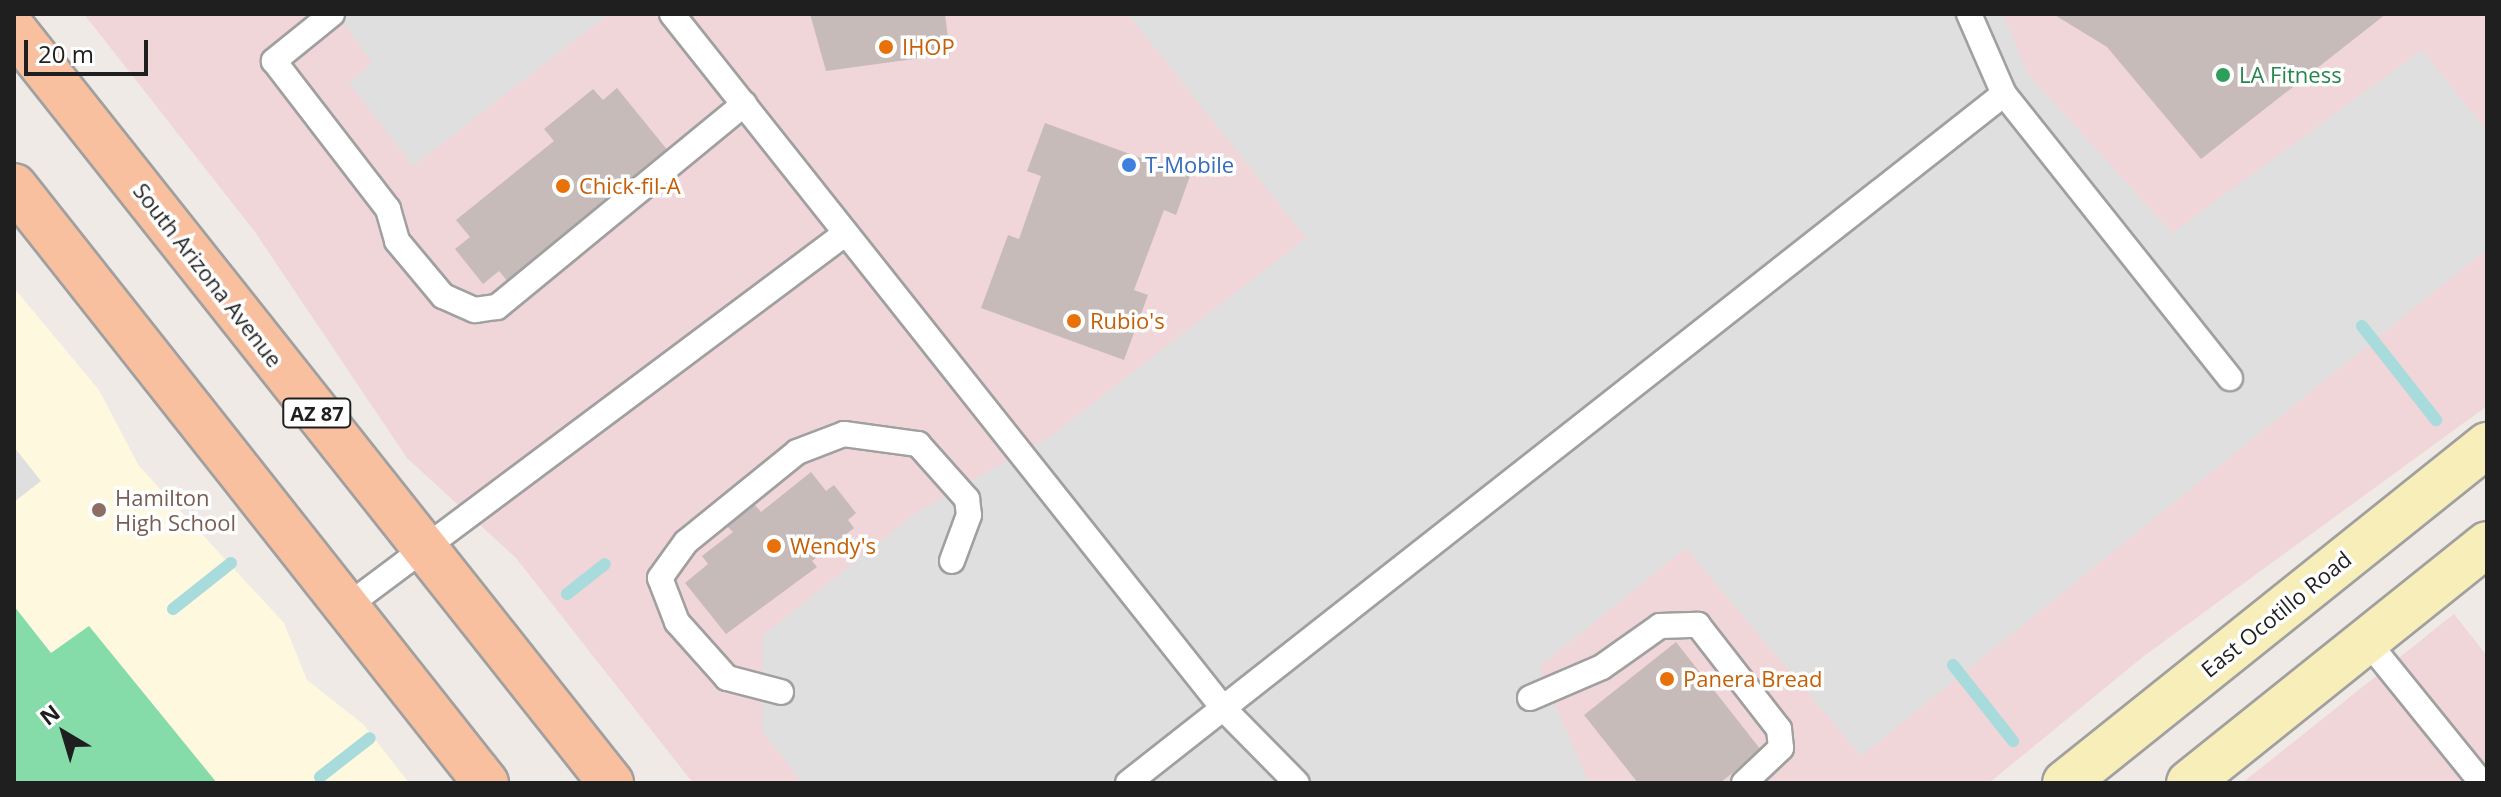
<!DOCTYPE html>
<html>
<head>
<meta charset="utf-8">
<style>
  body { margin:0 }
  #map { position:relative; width:2501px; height:797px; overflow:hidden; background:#efeae5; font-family:"Open Sans",sans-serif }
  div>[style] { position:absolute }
  .commercial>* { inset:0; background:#f0d5d9 }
  .education>* { inset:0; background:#fef8df }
  .pitch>* { inset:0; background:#85dca8 }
  .parking>* { inset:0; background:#dfdfdf }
  .stream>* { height:12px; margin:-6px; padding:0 6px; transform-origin:6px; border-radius:6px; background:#a7dbdc }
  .building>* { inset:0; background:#c7bbb9 }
  .roads { filter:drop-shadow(2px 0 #a0a0a0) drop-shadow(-2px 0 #a0a0a0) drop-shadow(0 2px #a0a0a0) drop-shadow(0 -2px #a0a0a0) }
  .service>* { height:24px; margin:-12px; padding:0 12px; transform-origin:12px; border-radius:12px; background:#fff }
  .secondary>* { height:44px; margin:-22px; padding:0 22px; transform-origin:22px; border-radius:22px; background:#f8eeba }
  .primary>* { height:44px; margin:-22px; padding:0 22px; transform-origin:22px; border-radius:22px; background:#f9c0a0 }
  .dots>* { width:22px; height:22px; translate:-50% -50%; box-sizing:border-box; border:4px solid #fff; border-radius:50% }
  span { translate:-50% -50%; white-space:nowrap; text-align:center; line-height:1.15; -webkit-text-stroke:7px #fff; paint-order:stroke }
  .shield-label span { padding:2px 6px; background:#fff; border:2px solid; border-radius:6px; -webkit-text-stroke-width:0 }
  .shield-label { font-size:20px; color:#1f1f1f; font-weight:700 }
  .food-label { font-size:22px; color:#c56008 }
  .left { translate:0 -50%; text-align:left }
  .leisure-label { font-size:22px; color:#27864d }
  .shop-label { font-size:22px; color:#366cbe }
  .street-label { font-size:22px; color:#1f1f1f }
  .education-label { font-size:22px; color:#785e54 }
  .frame { position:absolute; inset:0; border:16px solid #1f1f1f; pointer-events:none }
  .north { position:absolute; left:24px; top:693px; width:80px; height:80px; -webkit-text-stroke:6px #fff; paint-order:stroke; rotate:322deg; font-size:22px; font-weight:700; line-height:32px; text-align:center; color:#1f1f1f }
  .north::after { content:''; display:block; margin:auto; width:28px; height:36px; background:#1f1f1f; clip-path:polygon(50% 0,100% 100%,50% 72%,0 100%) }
  .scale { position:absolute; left:24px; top:40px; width:124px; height:36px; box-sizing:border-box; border:4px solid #1f1f1f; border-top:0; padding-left:10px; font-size:24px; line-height:28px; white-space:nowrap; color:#1f1f1f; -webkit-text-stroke:6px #fff; paint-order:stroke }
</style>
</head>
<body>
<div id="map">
  <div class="commercial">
    <div style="clip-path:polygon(84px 14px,2487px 14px,2487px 406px,2144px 656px,1989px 783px,693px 783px,516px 558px,407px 458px,255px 232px)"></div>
    <div style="clip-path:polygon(2454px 614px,2487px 656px,2487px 783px,2242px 783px)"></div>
  </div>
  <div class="education">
    <div style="clip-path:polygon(14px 288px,99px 390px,139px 466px,284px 623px,307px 680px,363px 724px,409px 783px,14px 783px)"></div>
  </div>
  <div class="pitch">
    <div style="clip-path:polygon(14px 606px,51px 653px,89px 626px,217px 783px,14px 783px)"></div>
  </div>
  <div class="parking">
    <div style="clip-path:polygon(336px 14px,609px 14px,413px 166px,349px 83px,373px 63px)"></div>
    <div style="clip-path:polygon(1128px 14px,2003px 14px,2028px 74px,2172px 233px,2422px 50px,2487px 131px,2487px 249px,1861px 756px,1686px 548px,1539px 667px,1589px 783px,803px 783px,762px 731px,762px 636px,917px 512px,1052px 435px,1306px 238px)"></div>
    <div style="clip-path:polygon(14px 447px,41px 481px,14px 502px)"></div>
  </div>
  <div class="stream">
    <div style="left:2362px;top:326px;width:120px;rotate:51.8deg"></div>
    <div style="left:567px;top:594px;width:48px;rotate:-38.3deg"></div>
    <div style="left:173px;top:609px;width:74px;rotate:-38.4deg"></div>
    <div style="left:1953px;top:665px;width:97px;rotate:51.7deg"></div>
    <div style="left:320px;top:777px;width:63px;rotate:-38deg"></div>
  </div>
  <div class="building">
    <div style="clip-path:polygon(810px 14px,945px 14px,950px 54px,826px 71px)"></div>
    <div style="clip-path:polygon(2053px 14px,2386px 14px,2201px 159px,2107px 47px)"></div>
    <div style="clip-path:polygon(617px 88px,669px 152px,508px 282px,499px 271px,483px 284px,455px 249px,470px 237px,456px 220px,554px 141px,544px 129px,593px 89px,603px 100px)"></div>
    <div style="clip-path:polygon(1045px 123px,1190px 176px,1176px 215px,1164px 210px,1134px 290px,1148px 295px,1124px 360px,981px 308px,1008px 235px,1019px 239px,1041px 176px,1027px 171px)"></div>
    <div style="clip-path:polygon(811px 472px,826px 491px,834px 485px,856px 513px,848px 520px,854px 528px,812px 561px,817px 567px,726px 634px,685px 583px,708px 564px,702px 556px,733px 532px,726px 525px,754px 504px,761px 512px)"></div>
    <div style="clip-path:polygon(1676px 642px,1761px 750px,1720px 783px,1638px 783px,1584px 715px)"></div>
  </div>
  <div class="roads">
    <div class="service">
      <div style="left:332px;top:14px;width:75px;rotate:141deg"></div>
      <div style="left:274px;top:61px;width:187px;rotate:52.4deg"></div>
      <div style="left:388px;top:209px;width:33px;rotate:74deg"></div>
      <div style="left:397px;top:241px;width:72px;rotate:50.1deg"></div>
      <div style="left:443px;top:296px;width:35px;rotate:24deg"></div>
      <div style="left:475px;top:310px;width:22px;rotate:-8deg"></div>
      <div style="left:497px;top:307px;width:320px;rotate:-39.4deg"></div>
      <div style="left:672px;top:14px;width:886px;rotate:51.55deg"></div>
      <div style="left:1223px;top:708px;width:105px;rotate:45.4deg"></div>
      <div style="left:1969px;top:14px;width:87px;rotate:66.4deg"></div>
      <div style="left:2004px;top:94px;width:363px;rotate:51.5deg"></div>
      <div style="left:346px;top:607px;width:624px;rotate:-36.8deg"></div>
      <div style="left:2367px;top:641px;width:183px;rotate:51deg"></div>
      <div style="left:781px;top:692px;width:56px;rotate:-165.5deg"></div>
      <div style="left:727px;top:678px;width:75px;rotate:-131.8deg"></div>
      <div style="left:677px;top:622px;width:47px;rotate:-111.1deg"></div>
      <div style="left:660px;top:578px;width:44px;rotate:-54.2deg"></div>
      <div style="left:686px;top:542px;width:143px;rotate:-39deg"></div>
      <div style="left:797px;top:452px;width:50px;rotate:-21deg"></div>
      <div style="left:844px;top:434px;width:75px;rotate:7.7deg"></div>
      <div style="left:918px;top:444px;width:74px;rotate:48.3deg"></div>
      <div style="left:967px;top:499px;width:16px;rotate:83deg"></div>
      <div style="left:969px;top:515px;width:49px;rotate:110.3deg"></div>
      <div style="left:1530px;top:698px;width:78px;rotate:-23.3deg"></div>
      <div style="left:1602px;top:667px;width:71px;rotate:-35.3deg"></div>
      <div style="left:1660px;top:626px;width:38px;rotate:-2deg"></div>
      <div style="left:1698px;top:625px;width:132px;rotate:52.1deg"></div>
      <div style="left:1779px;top:729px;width:19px;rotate:84deg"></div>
      <div style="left:1781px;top:748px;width:51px;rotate:136.6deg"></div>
      <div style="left:1128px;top:783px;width:1114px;rotate:-38.19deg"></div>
    </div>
    <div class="secondary">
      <div style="left:2065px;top:783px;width:541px;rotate:-38.69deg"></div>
      <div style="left:2189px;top:783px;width:382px;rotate:-38.7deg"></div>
    </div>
    <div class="primary">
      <div style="left:14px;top:30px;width:961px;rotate:51.59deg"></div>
      <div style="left:14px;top:186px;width:761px;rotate:51.67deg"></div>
    </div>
  </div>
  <div class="dots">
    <div style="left:886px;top:47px;background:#e8710a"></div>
    <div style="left:2223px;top:75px;background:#2e9e5b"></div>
    <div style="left:1129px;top:165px;background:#3f7fe0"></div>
    <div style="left:563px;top:186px;background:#e8710a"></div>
    <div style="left:1074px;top:321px;background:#e8710a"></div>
    <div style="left:99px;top:510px;background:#8d6e63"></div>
    <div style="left:774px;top:546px;background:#e8710a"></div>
    <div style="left:1667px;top:679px;background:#e8710a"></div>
  </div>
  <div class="shield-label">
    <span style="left:317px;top:413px">AZ 87</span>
  </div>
  <div class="food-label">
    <span class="left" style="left:902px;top:47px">IHOP</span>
    <span class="left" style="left:579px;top:186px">Chick-fil-A</span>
    <span class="left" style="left:1090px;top:321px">Rubio's</span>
    <span class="left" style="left:790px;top:546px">Wendy's</span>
    <span class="left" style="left:1683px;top:679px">Panera Bread</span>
  </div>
  <div class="leisure-label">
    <span class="left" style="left:2239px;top:75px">LA Fitness</span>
  </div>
  <div class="shop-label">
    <span class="left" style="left:1145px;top:165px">T-Mobile</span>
  </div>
  <div class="street-label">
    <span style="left:208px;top:275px;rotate:52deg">South Arizona Avenue</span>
    <span style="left:2276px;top:614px;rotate:-39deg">East Ocotillo Road</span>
  </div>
  <div class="education-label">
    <span class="left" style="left:115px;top:510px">Hamilton<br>High School</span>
  </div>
  <div class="frame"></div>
  <div class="north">N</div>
  <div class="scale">20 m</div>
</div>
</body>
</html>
